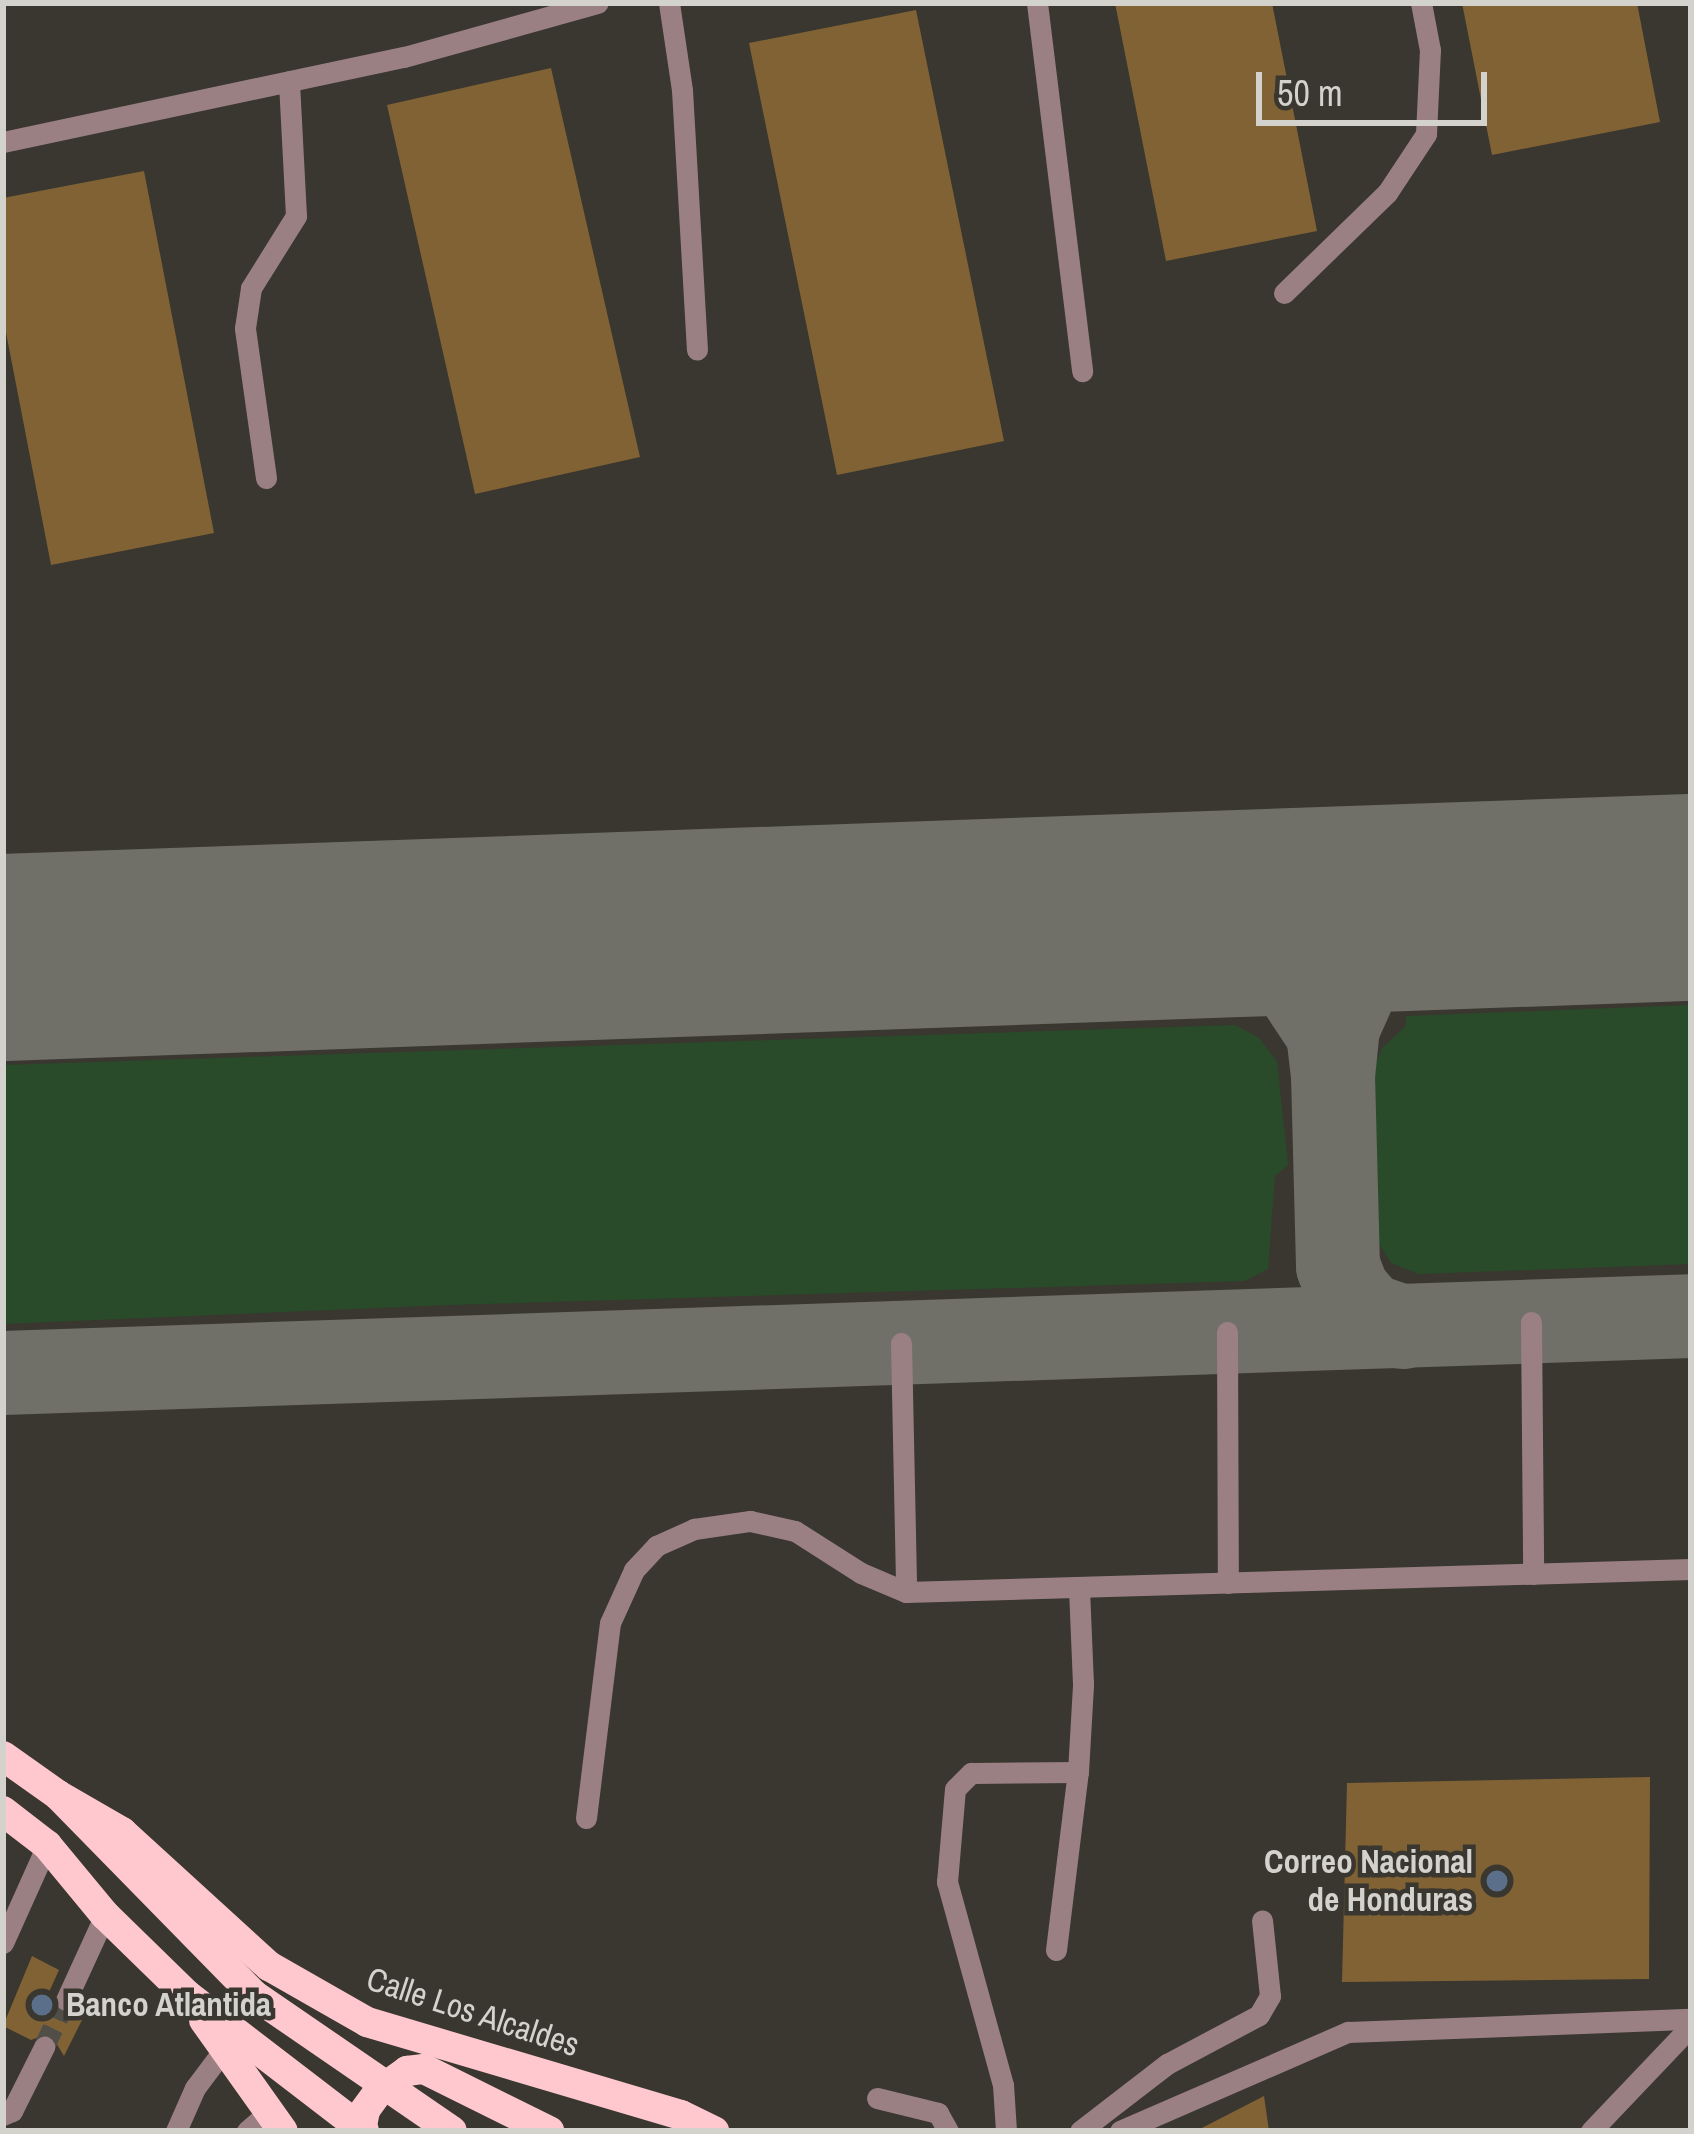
<!DOCTYPE html>
<html>
<head>
<meta charset="utf-8">
<style>
  body { margin:0 }
  #map { position:relative; width:1694px; height:2134px; overflow:hidden; background:#39372f; font-family:"Archivo Narrow",sans-serif }
  div>[style] { position:absolute }
  .green>* { inset:0; background:#294b29 }
  .taxiway>* { height:84px; margin:-42px; padding:0 42px; transform-origin:42px; border-radius:42px; background:#706f68 }
  .runway>* { height:207px; margin:-103.5px; padding:0 103.5px; transform-origin:103.5px; border-radius:103.5px; background:#706f68 }
  .building>* { inset:0; background:#816235 }
  .minor-tunnel>* { height:21px; margin-top:-10.5px; transform-origin:0; background:repeating-linear-gradient(90deg,#504e47 0 21px,transparent 0 31px) }
  .minor>* { height:21px; margin:-10.5px; padding:0 10.5px; transform-origin:10.5px; border-radius:10.5px; background:#9b8083 }
  .major>* { height:30px; margin:-15px; padding:0 15px; transform-origin:15px; border-radius:15px; background:#ffc8ce }
  .major-bridge>* { height:30px; margin:-15px; padding:0 15px; transform-origin:15px; border-radius:15px; background:#ffc8ce }
  .dots>* { width:33px; height:33px; translate:-50% -50%; box-sizing:border-box; border:6px solid #39372f; border-radius:50% }
  span { translate:-50% -50%; white-space:nowrap; text-align:center; line-height:1.15; -webkit-text-stroke:9px #39372f; paint-order:stroke }
  .poi-label { font-size:33px; color:#d3d2cd; font-weight:700 }
  .right { translate:-100% -50%; text-align:right }
  .left { translate:0 -50%; text-align:left }
  .street-label { font-size:33px; color:#d3d2cd }
  .frame { position:absolute; inset:0; border:6px solid #d3d2cd; pointer-events:none }
  .scale { position:absolute; left:1256px; top:72px; width:231px; height:54px; box-sizing:border-box; border:6px solid #d3d2cd; border-top:0; padding-left:15px; font-size:36px; line-height:42px; white-space:nowrap; color:#d3d2cd; -webkit-text-stroke:9px #39372f; paint-order:stroke }
</style>
</head>
<body>
<div id="map">
  <div class="green">
    <div style="clip-path:polygon(1691px 1005px,1691px 1264px,1419px 1274px,1391px 1263px,1371px 1230px,1369px 1080px,1382px 1048px,1406px 1026px,1406px 1016px)"></div>
    <div style="clip-path:polygon(1235px 1025px,1258px 1037px,1277px 1061px,1288px 1165px,1275px 1176px,1268px 1269px,1245px 1281px,449px 1305px,3px 1324px,3px 1065px)"></div>
  </div>
  <div class="taxiway">
    <div style="left:1183px;top:915px;width:58px;rotate:20.3deg"></div>
    <div style="left:1237px;top:935px;width:65px;rotate:36.9deg"></div>
    <div style="left:1289px;top:974px;width:71px;rotate:56.5deg"></div>
    <div style="left:1328px;top:1033px;width:43px;rotate:83.4deg"></div>
    <div style="left:1403px;top:1327px;width:37px;rotate:-161deg"></div>
    <div style="left:1368px;top:1315px;width:30px;rotate:-131deg"></div>
    <div style="left:1348px;top:1292px;width:28px;rotate:-111deg"></div>
    <div style="left:1338px;top:1266px;width:190px;rotate:-91.5deg"></div>
    <div style="left:1333px;top:1076px;width:49px;rotate:-84.2deg"></div>
    <div style="left:1338px;top:1027px;width:73px;rotate:-65.9deg"></div>
    <div style="left:1368px;top:960px;width:45px;rotate:-42.3deg"></div>
    <div style="left:1401px;top:930px;width:64px;rotate:-23deg"></div>
    <div style="left:3px;top:1373px;width:1689px;rotate:-1.93deg"></div>
  </div>
  <div class="runway">
    <div style="left:3px;top:957px;width:1689px;rotate:-2.04deg"></div>
  </div>
  <div class="building">
    <div style="clip-path:polygon(1115px 3px,1272px 3px,1317px 231px,1166px 261px)"></div>
    <div style="clip-path:polygon(1462px 3px,1637px 3px,1660px 122px,1492px 155px)"></div>
    <div style="clip-path:polygon(916px 10px,1004px 441px,837px 475px,749px 43px)"></div>
    <div style="clip-path:polygon(551px 68px,640px 457px,475px 494px,387px 105px)"></div>
    <div style="clip-path:polygon(144px 171px,214px 533px,51px 565px,3px 317px,3px 198px)"></div>
    <div style="clip-path:polygon(1650px 1777px,1649px 1979px,1342px 1982px,1347px 1783px)"></div>
    <div style="clip-path:polygon(32px 1956px,59px 1970px,49px 1992px,55px 2010px,66px 2015px,79px 2007px,87px 2010px,64px 2056px,50px 2033px,31px 2040px,3px 2026px)"></div>
    <div style="clip-path:polygon(1264px 2096px,1269px 2131px,1196px 2131px)"></div>
  </div>
  <div class="minor-tunnel">
    <div style="left:44px;top:2047px;width:52px;rotate:-64.9deg"></div>
  </div>
  <div class="minor">
    <div style="left:669px;top:3px;width:88px;rotate:81.5deg"></div>
    <div style="left:682px;top:90px;width:260px;rotate:86.7deg"></div>
    <div style="left:1037px;top:3px;width:371px;rotate:83deg"></div>
    <div style="left:3px;top:142px;width:410px;rotate:-12deg"></div>
    <div style="left:404px;top:57px;width:201px;rotate:-15.6deg"></div>
    <div style="left:1284px;top:293px;width:144px;rotate:-44.2deg"></div>
    <div style="left:1387px;top:193px;width:71px;rotate:-56.5deg"></div>
    <div style="left:1426px;top:134px;width:84px;rotate:-87.3deg"></div>
    <div style="left:1430px;top:50px;width:48px;rotate:-100.8deg"></div>
    <div style="left:266px;top:478px;width:151px;rotate:-98deg"></div>
    <div style="left:245px;top:328px;width:40px;rotate:-81.5deg"></div>
    <div style="left:251px;top:288px;width:85px;rotate:-58deg"></div>
    <div style="left:296px;top:216px;width:135px;rotate:-93deg"></div>
    <div style="left:1531px;top:1322px;width:252px;rotate:89.5deg"></div>
    <div style="left:1227px;top:1332px;width:251px;rotate:89.8deg"></div>
    <div style="left:901px;top:1343px;width:249px;rotate:88.8deg"></div>
    <div style="left:586px;top:1818px;width:196px;rotate:-83deg"></div>
    <div style="left:610px;top:1623px;width:58px;rotate:-65.6deg"></div>
    <div style="left:634px;top:1570px;width:33px;rotate:-47deg"></div>
    <div style="left:656px;top:1546px;width:42px;rotate:-24.1deg"></div>
    <div style="left:694px;top:1529px;width:57px;rotate:-8.1deg"></div>
    <div style="left:750px;top:1521px;width:46px;rotate:12.5deg"></div>
    <div style="left:795px;top:1531px;width:78px;rotate:32.5deg"></div>
    <div style="left:861px;top:1573px;width:49px;rotate:22.9deg"></div>
    <div style="left:906px;top:1592px;width:785px;rotate:-1.68deg"></div>
    <div style="left:3px;top:1943px;width:107px;rotate:-65.8deg"></div>
    <div style="left:1056px;top:1950px;width:179px;rotate:-83deg"></div>
    <div style="left:1078px;top:1772px;width:88px;rotate:-86.7deg"></div>
    <div style="left:1083px;top:1684px;width:97px;rotate:-92.4deg"></div>
    <div style="left:66px;top:2000px;width:94px;rotate:-65.4deg"></div>
    <div style="left:877px;top:2098px;width:63px;rotate:13.8deg"></div>
    <div style="left:938px;top:2113px;width:21px;rotate:61deg"></div>
    <div style="left:3px;top:2115px;width:10px;rotate:-24deg"></div>
    <div style="left:12px;top:2111px;width:72px;rotate:-63.4deg"></div>
    <div style="left:176px;top:2131px;width:47px;rotate:-66.2deg"></div>
    <div style="left:195px;top:2088px;width:50px;rotate:-53.1deg"></div>
    <div style="left:247px;top:2131px;width:29px;rotate:-41deg"></div>
    <div style="left:1006px;top:2131px;width:46px;rotate:-93.7deg"></div>
    <div style="left:1003px;top:2085px;width:211px;rotate:-105.4deg"></div>
    <div style="left:947px;top:1882px;width:93px;rotate:-85.1deg"></div>
    <div style="left:955px;top:1789px;width:23px;rotate:-45deg"></div>
    <div style="left:971px;top:1773px;width:107px;rotate:-0.5deg"></div>
    <div style="left:1080px;top:2131px;width:110px;rotate:-37.6deg"></div>
    <div style="left:1167px;top:2064px;width:104px;rotate:-28deg"></div>
    <div style="left:1259px;top:2015px;width:22px;rotate:-60deg"></div>
    <div style="left:1270px;top:1996px;width:76px;rotate:-96deg"></div>
    <div style="left:1120px;top:2131px;width:249px;rotate:-23.5deg"></div>
    <div style="left:1348px;top:2032px;width:343px;rotate:-2.2deg"></div>
    <div style="left:1591px;top:2131px;width:145px;rotate:-46.4deg"></div>
  </div>
  <div class="major">
    <div style="left:3px;top:1756px;width:67px;rotate:35.3deg"></div>
    <div style="left:58px;top:1795px;width:280px;rotate:45.6deg"></div>
    <div style="left:254px;top:1995px;width:240px;rotate:34.5deg"></div>
    <div style="left:58px;top:1795px;width:74px;rotate:30deg"></div>
    <div style="left:122px;top:1832px;width:199px;rotate:42.4deg"></div>
    <div style="left:269px;top:1966px;width:113px;rotate:29.7deg"></div>
    <div style="left:367px;top:2022px;width:327px;rotate:16.5deg"></div>
    <div style="left:681px;top:2115px;width:37px;rotate:26deg"></div>
    <div style="left:3px;top:1811px;width:56px;rotate:37.7deg"></div>
    <div style="left:47px;top:1845px;width:91px;rotate:50.4deg"></div>
    <div style="left:105px;top:1915px;width:115px;rotate:44.3deg"></div>
    <div style="left:187px;top:1995px;width:223px;rotate:37.5deg"></div>
    <div style="left:204px;top:2020px;width:136px;rotate:54.6deg"></div>
  </div>
  <div class="major-bridge">
    <div style="left:361px;top:2131px;width:21px;rotate:-79deg"></div>
    <div style="left:365px;top:2110px;width:22px;rotate:-54deg"></div>
    <div style="left:378px;top:2092px;width:36px;rotate:-36deg"></div>
    <div style="left:407px;top:2071px;width:17px;rotate:-7deg"></div>
    <div style="left:424px;top:2069px;width:140px;rotate:26.4deg"></div>
  </div>
  <div class="dots">
    <div style="left:1497px;top:1881px;background:#5c6f8a"></div>
    <div style="left:42px;top:2005px;background:#5c6f8a"></div>
  </div>
  <div class="poi-label">
    <span class="right" style="left:1473px;top:1881px">Correo Nacional<br>de Honduras</span>
    <span class="left" style="left:66px;top:2005px">Banco Atlantida</span>
  </div>
  <div class="street-label">
    <span style="left:473px;top:2012px;rotate:18deg">Calle Los Alcaldes</span>
  </div>
  <div class="frame"></div>
  <div class="scale">50 m</div>
</div>
</body>
</html>
